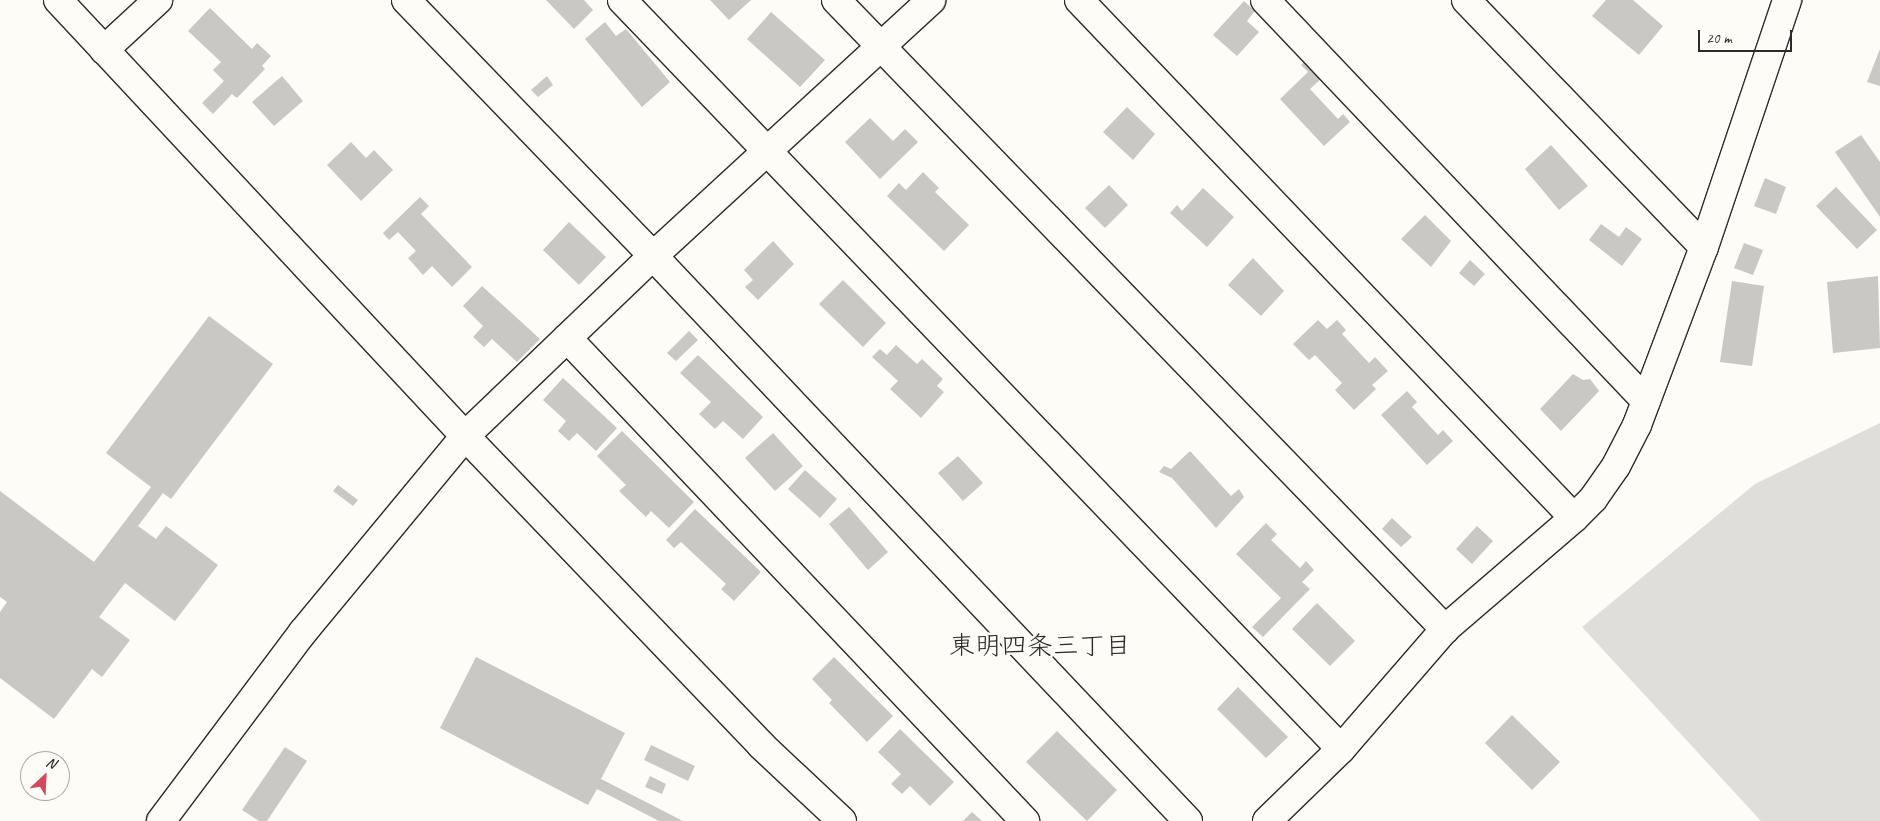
<!DOCTYPE html>
<html>
<head>
<meta charset="utf-8">
<style>
  body { margin:0 }
  #map { position:relative; width:1880px; height:821px; overflow:hidden; background:#fdfcf7; font-family:Caveat,"Klee One",sans-serif }
  div>[style] { position:absolute }
  .green>* { inset:0; background:#dfdeda }
  .building>* { inset:0; background:#c9c8c4 }
  .roads { filter:drop-shadow(1px 0 #2b2b2b) drop-shadow(-1px 0 #2b2b2b) drop-shadow(0 1px #2b2b2b) drop-shadow(0 -1px #2b2b2b) }
  .minor>* { height:28px; margin:-14px; padding:0 14px; transform-origin:14px; border-radius:14px; background:#fdfcf7 }
  span { translate:-50% -50%; white-space:nowrap; text-align:center; line-height:1.15; -webkit-text-stroke:5px #fdfcf7; paint-order:stroke }
  .neighbourhood-label { font-size:26px; color:#2b2b2b }
  .north { position:absolute; left:20px; top:751px; width:50px; height:50px; box-sizing:border-box; background:#fdfcf7; border:1px solid #a9a8a5; border-radius:50%; rotate:25deg; font-size:14px; font-weight:700; line-height:20px; text-align:center; color:#2b2b2b }
  .north::after { content:''; display:block; margin:auto; width:18px; height:22px; background:#d1495b; clip-path:polygon(50% 0,100% 100%,50% 72%,0 100%) }
  .scale { position:absolute; left:1698px; top:30px; width:94px; height:22px; box-sizing:border-box; border:2px solid #2b2b2b; border-top:0; padding-left:6px; font-size:15px; line-height:18px; white-space:nowrap; color:#2b2b2b; -webkit-text-stroke:4px #fdfcf7; paint-order:stroke }
</style>
</head>
<body>
<div id="map">
  <div class="green">
    <div style="clip-path:polygon(1880px 423px,1880px 821px,1761px 821px,1582px 627px,1755px 484px)"></div>
  </div>
  <div class="building">
    <div style="clip-path:polygon(546px 0,584px 0,593px 10px,574px 29px)"></div>
    <div style="clip-path:polygon(710px 0,751px 0,729px 20px)"></div>
    <div style="clip-path:polygon(1606px 0,1633px 0,1663px 26px,1639px 55px,1592px 16px)"></div>
    <div style="clip-path:polygon(1244px 1px,1255px 11px,1247px 21px,1259px 32px,1237px 56px,1213px 35px)"></div>
    <div style="clip-path:polygon(210px 8px,252px 49px,257px 43px,271px 56px,262px 66px,265px 69px,237px 98px,232px 94px,213px 114px,202px 103px,224px 81px,213px 70px,221px 62px,188px 31px)"></div>
    <div style="clip-path:polygon(771px 12px,825px 60px,800px 87px,747px 39px)"></div>
    <div style="clip-path:polygon(605px 22px,616px 36px,626px 29px,670px 82px,642px 107px,585px 39px)"></div>
    <div style="clip-path:polygon(1880px 49px,1880px 86px,1867px 82px)"></div>
    <div style="clip-path:polygon(1305px 61px,1322px 78px,1310px 89px,1338px 119px,1343px 114px,1350px 122px,1324px 146px,1280px 99px,1308px 72px,1301px 65px)"></div>
    <div style="clip-path:polygon(282px 76px,303px 101px,274px 126px,252px 102px)"></div>
    <div style="clip-path:polygon(547px 76px,553px 85px,538px 97px,531px 90px)"></div>
    <div style="clip-path:polygon(1127px 107px,1155px 134px,1133px 160px,1103px 132px)"></div>
    <div style="clip-path:polygon(870px 118px,893px 141px,905px 129px,918px 142px,880px 179px,845px 142px)"></div>
    <div style="clip-path:polygon(1861px 135px,1880px 162px,1880px 217px,1835px 152px)"></div>
    <div style="clip-path:polygon(351px 142px,366px 158px,374px 150px,393px 170px,361px 201px,327px 165px)"></div>
    <div style="clip-path:polygon(1551px 145px,1588px 186px,1559px 210px,1525px 169px)"></div>
    <div style="clip-path:polygon(923px 172px,939px 188px,935px 192px,969px 225px,944px 251px,887px 196px,899px 183px,906px 190px)"></div>
    <div style="clip-path:polygon(1765px 178px,1786px 187px,1776px 214px,1754px 206px)"></div>
    <div style="clip-path:polygon(1109px 185px,1128px 205px,1105px 228px,1085px 208px)"></div>
    <div style="clip-path:polygon(1836px 187px,1877px 230px,1857px 249px,1816px 206px)"></div>
    <div style="clip-path:polygon(1203px 188px,1234px 217px,1207px 247px,1170px 213px,1177px 205px,1182px 211px)"></div>
    <div style="clip-path:polygon(420px 197px,429px 206px,421px 214px,472px 267px,452px 287px,432px 266px,423px 275px,408px 258px,416px 251px,398px 232px,389px 240px,383px 233px)"></div>
    <div style="clip-path:polygon(1425px 215px,1451px 241px,1431px 267px,1401px 239px)"></div>
    <div style="clip-path:polygon(569px 222px,606px 257px,579px 285px,543px 250px)"></div>
    <div style="clip-path:polygon(1601px 224px,1619px 237px,1626px 227px,1642px 239px,1622px 266px,1589px 240px)"></div>
    <div style="clip-path:polygon(773px 241px,794px 264px,758px 300px,745px 287px,753px 280px,744px 270px)"></div>
    <div style="clip-path:polygon(1744px 243px,1763px 250px,1753px 275px,1734px 268px)"></div>
    <div style="clip-path:polygon(1253px 258px,1284px 291px,1261px 316px,1228px 285px)"></div>
    <div style="clip-path:polygon(1470px 260px,1485px 274px,1474px 286px,1459px 273px)"></div>
    <div style="clip-path:polygon(1878px 276px,1880px 348px,1833px 353px,1827px 282px)"></div>
    <div style="clip-path:polygon(843px 280px,886px 323px,863px 347px,819px 304px)"></div>
    <div style="clip-path:polygon(1732px 281px,1764px 286px,1752px 366px,1720px 362px)"></div>
    <div style="clip-path:polygon(482px 286px,540px 339px,517px 362px,492px 339px,484px 347px,473px 337px,483px 326px,463px 306px)"></div>
    <div style="clip-path:polygon(209px 316px,273px 364px,171px 499px,163px 493px,138px 526px,156px 539px,166px 526px,218px 565px,175px 621px,125px 583px,99px 617px,130px 640px,102px 677px,92px 669px,54px 719px,0 678px,0 612px,7px 602px,0 597px,0 491px,94px 562px,151px 487px,106px 453px)"></div>
    <div style="clip-path:polygon(1318px 320px,1327px 329px,1337px 320px,1346px 330px,1342px 334px,1369px 363px,1375px 357px,1388px 371px,1372px 385px,1376px 389px,1354px 410px,1335px 390px,1342px 383px,1315px 355px,1309px 360px,1293px 344px)"></div>
    <div style="clip-path:polygon(689px 331px,698px 340px,676px 361px,667px 353px)"></div>
    <div style="clip-path:polygon(896px 345px,917px 364px,922px 359px,943px 379px,937px 386px,944px 392px,921px 418px,890px 389px,898px 381px,872px 357px,880px 349px,887px 355px)"></div>
    <div style="clip-path:polygon(698px 355px,763px 417px,743px 439px,723px 421px,715px 429px,699px 414px,711px 402px,680px 373px)"></div>
    <div style="clip-path:polygon(1573px 374px,1583px 380px,1590px 379px,1599px 391px,1561px 431px,1540px 409px)"></div>
    <div style="clip-path:polygon(563px 378px,617px 428px,596px 451px,577px 433px,569px 441px,558px 431px,566px 421px,543px 400px)"></div>
    <div style="clip-path:polygon(1407px 391px,1417px 402px,1412px 407px,1438px 435px,1443px 430px,1453px 441px,1427px 465px,1381px 415px)"></div>
    <div style="clip-path:polygon(622px 431px,694px 502px,669px 528px,651px 511px,646px 517px,619px 491px,626px 485px,597px 456px)"></div>
    <div style="clip-path:polygon(773px 433px,803px 466px,775px 491px,745px 458px)"></div>
    <div style="clip-path:polygon(1190px 451px,1231px 496px,1239px 489px,1244px 497px,1216px 528px,1172px 478px,1159px 472px,1164px 466px,1171px 469px)"></div>
    <div style="clip-path:polygon(958px 456px,983px 483px,963px 501px,938px 473px)"></div>
    <div style="clip-path:polygon(805px 470px,837px 499px,820px 518px,788px 489px)"></div>
    <div style="clip-path:polygon(338px 485px,358px 500px,353px 506px,333px 491px)"></div>
    <div style="clip-path:polygon(849px 507px,888px 552px,868px 570px,829px 524px)"></div>
    <div style="clip-path:polygon(695px 509px,761px 572px,734px 601px,721px 589px,726px 584px,681px 542px,674px 548px,666px 540px)"></div>
    <div style="clip-path:polygon(1392px 518px,1412px 537px,1401px 547px,1382px 529px)"></div>
    <div style="clip-path:polygon(1266px 523px,1277px 534px,1271px 540px,1300px 568px,1306px 561px,1314px 570px,1302px 582px,1310px 589px,1263px 637px,1252px 627px,1281px 598px,1236px 554px)"></div>
    <div style="clip-path:polygon(1477px 526px,1493px 541px,1472px 564px,1456px 549px)"></div>
    <div style="clip-path:polygon(1317px 603px,1355px 641px,1330px 666px,1292px 629px)"></div>
    <div style="clip-path:polygon(476px 657px,625px 733px,601px 779px,683px 821px,659px 821px,597px 789px,588px 805px,440px 728px)"></div>
    <div style="clip-path:polygon(834px 657px,893px 716px,867px 742px,829px 703px,832px 700px,812px 679px)"></div>
    <div style="clip-path:polygon(1238px 687px,1288px 737px,1266px 758px,1217px 709px)"></div>
    <div style="clip-path:polygon(1512px 715px,1560px 762px,1532px 790px,1485px 743px)"></div>
    <div style="clip-path:polygon(900px 729px,954px 782px,930px 806px,910px 786px,902px 794px,891px 784px,901px 774px,878px 752px)"></div>
    <div style="clip-path:polygon(1057px 731px,1117px 790px,1087px 821px,1026px 762px)"></div>
    <div style="clip-path:polygon(651px 745px,695px 766px,688px 781px,644px 760px)"></div>
    <div style="clip-path:polygon(285px 747px,307px 761px,267px 821px,259px 821px,242px 810px)"></div>
    <div style="clip-path:polygon(650px 776px,666px 784px,662px 794px,645px 787px)"></div>
    <div style="clip-path:polygon(972px 812px,982px 821px,963px 821px)"></div>
  </div>
  <div class="roads">
    <div class="minor">
      <div style="left:58px;top:0;width:596px;rotate:46.97deg"></div>
      <div style="left:465px;top:436px;width:428px;rotate:46.2deg"></div>
      <div style="left:761px;top:745px;width:111px;rotate:43.2deg"></div>
      <div style="left:406px;top:0;width:356px;rotate:46deg"></div>
      <div style="left:653px;top:256px;width:778px;rotate:46.56deg"></div>
      <div style="left:622px;top:0;width:1038px;rotate:46.17deg"></div>
      <div style="left:836px;top:0;width:876px;rotate:45.93deg"></div>
      <div style="left:1079px;top:0;width:716px;rotate:46.3deg"></div>
      <div style="left:1265px;top:0;width:553px;rotate:46.47deg"></div>
      <div style="left:1466px;top:0;width:343px;rotate:46.1deg"></div>
      <div style="left:104px;top:50px;width:74px;rotate:-42.8deg"></div>
      <div style="left:567px;top:338px;width:666px;rotate:46.52deg"></div>
      <div style="left:161px;top:821px;width:236px;rotate:-53.1deg"></div>
      <div style="left:303px;top:632px;width:254px;rotate:-50.4deg"></div>
      <div style="left:465px;top:436px;width:260px;rotate:-43.8deg"></div>
      <div style="left:653px;top:256px;width:378px;rotate:-42.6deg"></div>
      <div style="left:1267px;top:821px;width:103px;rotate:-44.2deg"></div>
      <div style="left:1341px;top:749px;width:159px;rotate:-49.1deg"></div>
      <div style="left:1445px;top:629px;width:170px;rotate:-40.7deg"></div>
      <div style="left:1574px;top:518px;width:27px;rotate:-45deg"></div>
      <div style="left:1593px;top:499px;width:40px;rotate:-55.1deg"></div>
      <div style="left:1616px;top:466px;width:46px;rotate:-62.9deg"></div>
      <div style="left:1637px;top:425px;width:190px;rotate:-69.4deg"></div>
      <div style="left:1704px;top:247px;width:261px;rotate:-71.4deg"></div>
    </div>
  </div>
  <div class="neighbourhood-label">
    <span style="left:1040px;top:646px">東明四条三丁目</span>
  </div>
  <div class="north">N</div>
  <div class="scale">20 m</div>
</div>
</body>
</html>
